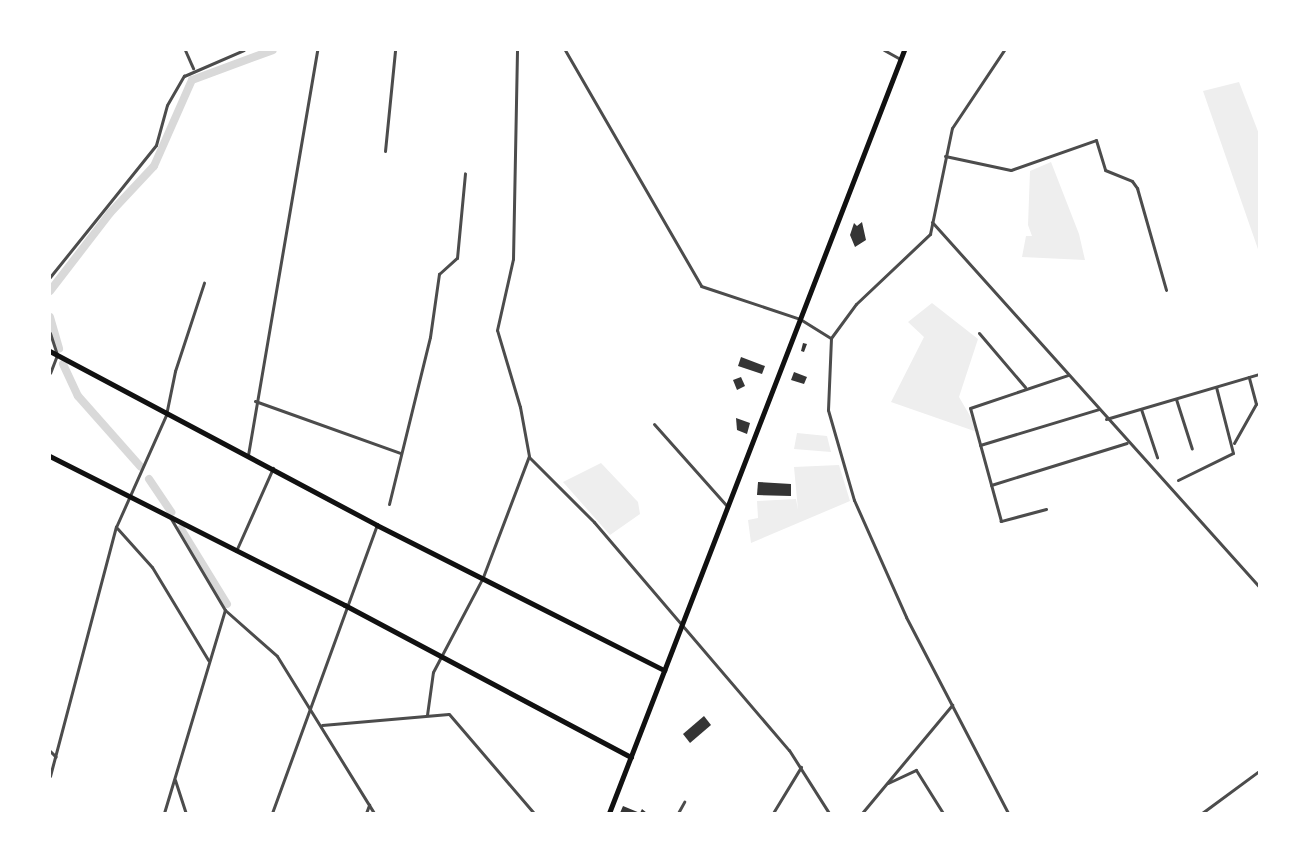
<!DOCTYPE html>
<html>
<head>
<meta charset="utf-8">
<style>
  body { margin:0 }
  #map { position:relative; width:1309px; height:863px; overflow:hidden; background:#fff; font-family:"PT Serif",serif }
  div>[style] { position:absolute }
  .green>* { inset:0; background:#eee }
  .canal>* { height:8px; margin:-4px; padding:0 4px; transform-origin:4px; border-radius:4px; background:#d9d9d9 }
  .building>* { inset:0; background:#353535 }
  .minor>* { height:3px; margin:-1.5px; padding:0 1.5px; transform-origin:1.5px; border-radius:1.5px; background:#4c4c4c }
  .secondary>* { height:4.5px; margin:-2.25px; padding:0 2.25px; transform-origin:2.25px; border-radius:2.25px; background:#111 }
  .trunk>* { height:5px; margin:-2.5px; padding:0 2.5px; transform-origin:2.5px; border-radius:2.5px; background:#111 }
  span { translate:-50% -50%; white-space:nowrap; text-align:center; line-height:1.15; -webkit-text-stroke:5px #fff; paint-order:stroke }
  .frame { position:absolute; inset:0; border:51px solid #fff; pointer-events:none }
</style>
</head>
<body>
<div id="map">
  <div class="green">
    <div style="clip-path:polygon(1239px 82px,1259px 134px,1259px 252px,1203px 91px)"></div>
    <div style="clip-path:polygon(1051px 162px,1079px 234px,1085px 260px,1022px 257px,1026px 236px,1032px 236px,1028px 225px,1030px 171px)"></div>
    <div style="clip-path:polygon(932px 303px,978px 339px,959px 397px,980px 433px,891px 402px,924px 337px,908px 322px)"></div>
    <div style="clip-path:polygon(797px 433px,827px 436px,831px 452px,794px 449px)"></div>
    <div style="clip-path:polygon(601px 463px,638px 502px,640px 514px,610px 535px,563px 482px)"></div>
    <div style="clip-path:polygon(839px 465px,850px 501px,751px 543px,748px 520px,758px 518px,757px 501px,796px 499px,798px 510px,794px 467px)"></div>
  </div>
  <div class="canal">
    <div style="left:50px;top:291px;width:98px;rotate:-52.4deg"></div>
    <div style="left:110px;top:213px;width:64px;rotate:-46.9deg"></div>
    <div style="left:154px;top:166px;width:94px;rotate:-66.2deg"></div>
    <div style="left:192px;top:80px;width:86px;rotate:-20.3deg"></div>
    <div style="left:50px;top:317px;width:33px;rotate:74deg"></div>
    <div style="left:63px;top:364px;width:35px;rotate:65deg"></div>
    <div style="left:78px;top:396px;width:94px;rotate:48.5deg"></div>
    <div style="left:149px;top:479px;width:40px;rotate:56deg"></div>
    <div style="left:181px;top:529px;width:88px;rotate:58.5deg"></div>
  </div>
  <div class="building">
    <div style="clip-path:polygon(862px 222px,866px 240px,855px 247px,850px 235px,854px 223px,857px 226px)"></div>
    <div style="clip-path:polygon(803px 343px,807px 344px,804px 352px,801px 351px)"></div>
    <div style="clip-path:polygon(741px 357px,765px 366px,762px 374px,738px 366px)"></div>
    <div style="clip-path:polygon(794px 372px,807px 377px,804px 384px,791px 380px)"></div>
    <div style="clip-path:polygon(741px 377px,745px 386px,737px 390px,733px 380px)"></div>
    <div style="clip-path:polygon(736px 418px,750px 423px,747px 434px,737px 430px)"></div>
    <div style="clip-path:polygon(758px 482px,791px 484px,791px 496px,757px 495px)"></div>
    <div style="clip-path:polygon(704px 716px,711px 725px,690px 743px,683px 734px)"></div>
    <div style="clip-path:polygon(623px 806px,640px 813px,642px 809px,647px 813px,620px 813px)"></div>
  </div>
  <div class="minor">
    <div style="left:185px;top:50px;width:20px;rotate:66deg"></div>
    <div style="left:565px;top:50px;width:272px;rotate:60deg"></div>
    <div style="left:701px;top:286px;width:104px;rotate:18.4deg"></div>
    <div style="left:800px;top:319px;width:36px;rotate:32deg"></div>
    <div style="left:884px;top:50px;width:18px;rotate:29deg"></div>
    <div style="left:385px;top:151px;width:101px;rotate:-84.3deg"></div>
    <div style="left:945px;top:156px;width:67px;rotate:12deg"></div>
    <div style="left:1011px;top:170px;width:90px;rotate:-19.4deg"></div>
    <div style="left:1096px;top:140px;width:31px;rotate:73deg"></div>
    <div style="left:1105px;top:170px;width:29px;rotate:22deg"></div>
    <div style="left:1132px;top:181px;width:9px;rotate:54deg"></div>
    <div style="left:1137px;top:188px;width:106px;rotate:74.1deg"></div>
    <div style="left:932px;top:222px;width:490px;rotate:48.1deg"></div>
    <div style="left:50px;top:277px;width:169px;rotate:-51.2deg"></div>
    <div style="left:156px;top:145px;width:41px;rotate:-74.6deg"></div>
    <div style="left:167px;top:105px;width:34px;rotate:-60deg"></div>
    <div style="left:184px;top:76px;width:65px;rotate:-23.4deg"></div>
    <div style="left:50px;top:333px;width:23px;rotate:72deg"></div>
    <div style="left:57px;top:355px;width:19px;rotate:111deg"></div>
    <div style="left:979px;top:333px;width:71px;rotate:49.6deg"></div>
    <div style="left:831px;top:338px;width:72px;rotate:92.4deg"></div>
    <div style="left:828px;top:410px;width:94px;rotate:73.9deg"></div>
    <div style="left:854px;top:500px;width:128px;rotate:66deg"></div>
    <div style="left:906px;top:617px;width:221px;rotate:62.5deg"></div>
    <div style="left:831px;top:338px;width:42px;rotate:-53.7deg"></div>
    <div style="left:856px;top:304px;width:102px;rotate:-43.4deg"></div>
    <div style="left:930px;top:234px;width:108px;rotate:-78.3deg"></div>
    <div style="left:952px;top:128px;width:94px;rotate:-56.3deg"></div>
    <div style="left:1176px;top:399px;width:52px;rotate:72.3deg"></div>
    <div style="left:255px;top:401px;width:154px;rotate:19.7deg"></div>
    <div style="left:1141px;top:409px;width:51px;rotate:71.6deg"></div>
    <div style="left:1106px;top:419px;width:159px;rotate:-16.4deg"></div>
    <div style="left:654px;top:424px;width:110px;rotate:48.3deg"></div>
    <div style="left:1234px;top:443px;width:45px;rotate:-60.6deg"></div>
    <div style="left:1256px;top:404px;width:28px;rotate:-105deg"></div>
    <div style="left:980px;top:445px;width:124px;rotate:-16.8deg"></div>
    <div style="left:248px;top:455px;width:411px;rotate:-80.3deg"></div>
    <div style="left:529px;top:457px;width:92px;rotate:45deg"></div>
    <div style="left:594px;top:522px;width:300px;rotate:49.5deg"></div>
    <div style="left:789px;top:750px;width:75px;rotate:57.6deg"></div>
    <div style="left:1178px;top:480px;width:61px;rotate:-26.1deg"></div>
    <div style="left:1233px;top:453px;width:68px;rotate:-104.4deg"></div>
    <div style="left:991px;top:485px;width:142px;rotate:-17.2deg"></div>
    <div style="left:389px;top:504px;width:172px;rotate:-76.2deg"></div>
    <div style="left:430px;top:337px;width:64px;rotate:-81.9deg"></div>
    <div style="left:439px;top:274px;width:24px;rotate:-42deg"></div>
    <div style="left:457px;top:258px;width:85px;rotate:-84.6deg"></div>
    <div style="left:1046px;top:509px;width:47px;rotate:165.1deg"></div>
    <div style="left:1001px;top:521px;width:117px;rotate:-105.3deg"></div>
    <div style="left:970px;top:408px;width:103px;rotate:-18.6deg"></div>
    <div style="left:170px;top:517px;width:108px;rotate:59.4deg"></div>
    <div style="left:225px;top:610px;width:69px;rotate:41.5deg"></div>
    <div style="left:277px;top:656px;width:185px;rotate:58.3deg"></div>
    <div style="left:117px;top:528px;width:52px;rotate:48.1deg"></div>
    <div style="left:152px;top:567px;width:109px;rotate:58.9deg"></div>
    <div style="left:236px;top:551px;width:91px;rotate:-66deg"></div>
    <div style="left:427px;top:715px;width:43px;rotate:-82.1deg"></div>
    <div style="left:433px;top:672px;width:107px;rotate:-62.2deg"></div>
    <div style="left:483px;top:577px;width:129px;rotate:-69.2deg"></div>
    <div style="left:529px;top:456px;width:50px;rotate:-100.4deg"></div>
    <div style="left:520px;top:407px;width:80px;rotate:-106.6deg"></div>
    <div style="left:497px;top:330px;width:73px;rotate:-77.3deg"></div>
    <div style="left:513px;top:259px;width:209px;rotate:-88.9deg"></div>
    <div style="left:322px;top:725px;width:127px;rotate:-5deg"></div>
    <div style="left:449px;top:714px;width:130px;rotate:49.4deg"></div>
    <div style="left:50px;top:751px;width:8px;rotate:45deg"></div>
    <div style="left:50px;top:776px;width:258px;rotate:-75.2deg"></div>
    <div style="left:116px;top:527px;width:123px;rotate:-65.9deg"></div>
    <div style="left:166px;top:415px;width:45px;rotate:-78.4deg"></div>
    <div style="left:175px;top:371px;width:93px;rotate:-71.8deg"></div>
    <div style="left:175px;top:780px;width:35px;rotate:72deg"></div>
    <div style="left:888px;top:783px;width:31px;rotate:-25deg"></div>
    <div style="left:916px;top:770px;width:51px;rotate:57.9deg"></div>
    <div style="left:164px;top:813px;width:212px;rotate:-73.3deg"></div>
    <div style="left:272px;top:813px;width:307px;rotate:-70deg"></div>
    <div style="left:366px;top:813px;width:9px;rotate:-69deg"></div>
    <div style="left:678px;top:813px;width:13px;rotate:-61deg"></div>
    <div style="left:773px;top:813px;width:54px;rotate:-58.7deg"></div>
    <div style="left:862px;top:813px;width:141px;rotate:-50.2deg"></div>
    <div style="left:1202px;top:813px;width:71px;rotate:-36.4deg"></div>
  </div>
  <div class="secondary">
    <div style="left:50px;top:351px;width:370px;rotate:28deg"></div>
    <div style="left:377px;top:525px;width:322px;rotate:26.8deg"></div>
    <div style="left:50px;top:456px;width:330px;rotate:26.8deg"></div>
    <div style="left:345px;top:605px;width:324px;rotate:28deg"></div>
  </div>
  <div class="trunk">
    <div style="left:609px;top:813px;width:818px;rotate:-68.86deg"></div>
  </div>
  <div class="frame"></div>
</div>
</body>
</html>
